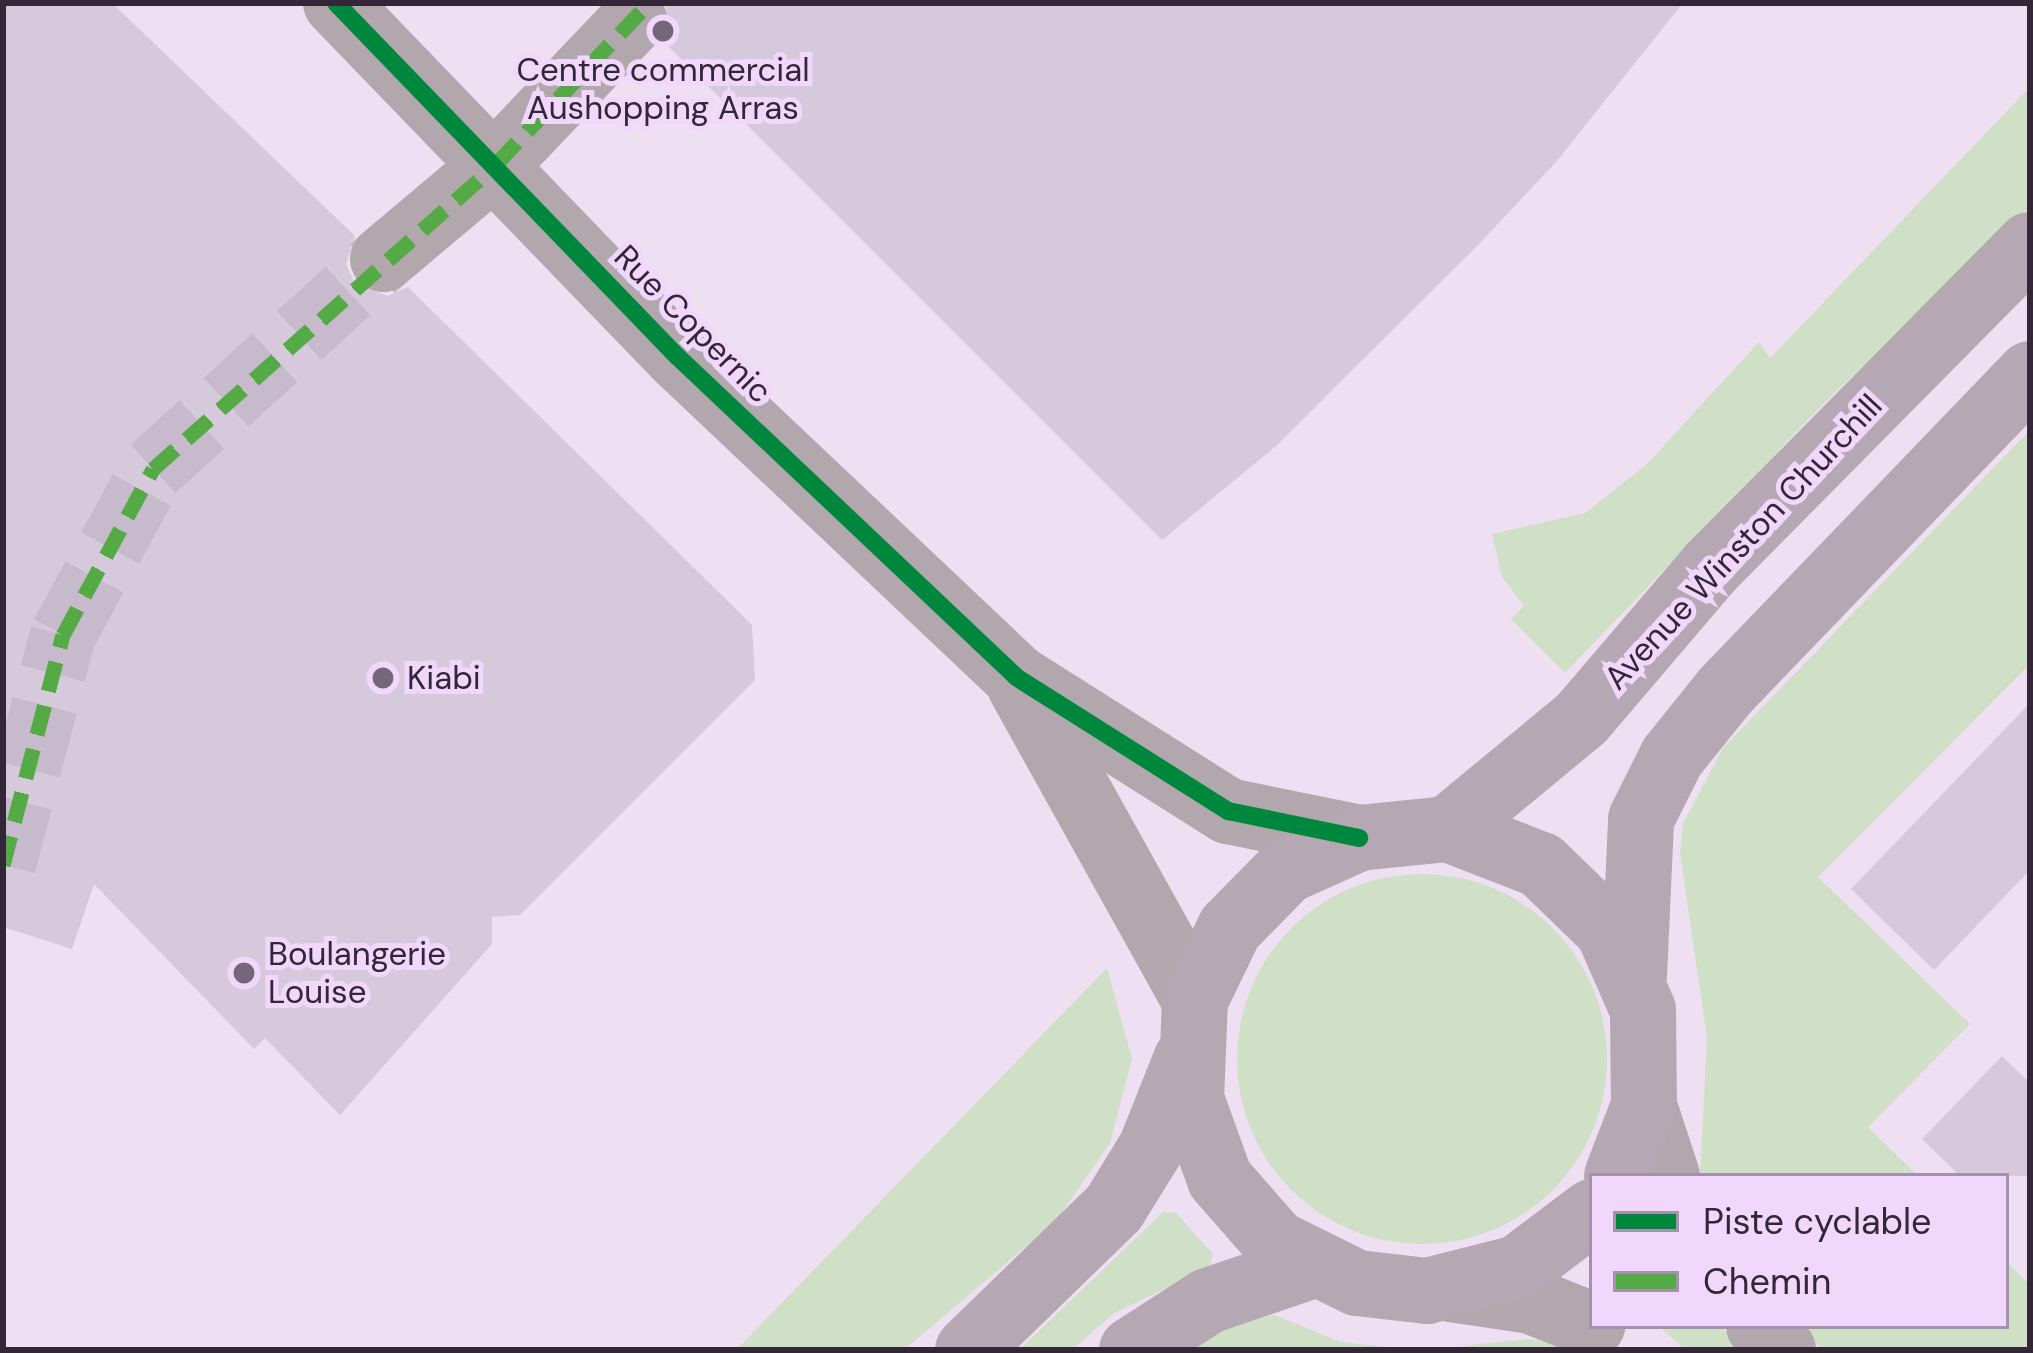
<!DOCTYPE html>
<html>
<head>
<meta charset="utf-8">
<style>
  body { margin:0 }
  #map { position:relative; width:2033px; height:1353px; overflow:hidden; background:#eedff3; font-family:"DM Sans",sans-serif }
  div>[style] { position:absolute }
  .green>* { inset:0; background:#cfe0c7 }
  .round { border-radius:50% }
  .building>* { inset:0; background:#d6c9db }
  .minor-tunnel>* { height:66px; margin-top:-33px; transform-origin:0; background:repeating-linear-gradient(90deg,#c8bacd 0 66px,transparent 0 99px) }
  .minor>* { height:66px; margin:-33px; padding:0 33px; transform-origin:33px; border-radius:33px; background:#b2a7ac }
  .major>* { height:66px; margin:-33px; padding:0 33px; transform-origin:33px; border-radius:33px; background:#b6a8b2 }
  .quiet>* { height:15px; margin-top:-7.5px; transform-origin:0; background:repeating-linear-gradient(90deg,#54aa45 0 30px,transparent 0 45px) }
  .cycleway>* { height:18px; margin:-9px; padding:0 9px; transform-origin:9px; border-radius:9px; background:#00873e }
  .dots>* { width:33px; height:33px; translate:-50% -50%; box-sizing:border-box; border:6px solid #f1d7fb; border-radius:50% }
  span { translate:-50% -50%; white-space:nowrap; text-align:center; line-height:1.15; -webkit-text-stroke:10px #f1d7fb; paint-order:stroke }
  .poi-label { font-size:33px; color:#322637 }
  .left { translate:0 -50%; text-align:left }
  .street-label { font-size:33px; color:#322637 }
  .frame { position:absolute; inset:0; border:6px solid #322637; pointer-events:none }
  .legend { position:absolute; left:1589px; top:1173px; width:420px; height:156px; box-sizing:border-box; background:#f1d7fb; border:3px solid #a590ad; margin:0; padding:15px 21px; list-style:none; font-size:36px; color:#322637 }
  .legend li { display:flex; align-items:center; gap:24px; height:60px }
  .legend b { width:60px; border:3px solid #a590ad }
</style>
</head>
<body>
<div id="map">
  <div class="green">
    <div style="clip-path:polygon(2030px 87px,2030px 207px,1826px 401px,1565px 673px,1511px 619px,1524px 606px,1502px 577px,1492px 534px,1585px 513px,1648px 463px,1759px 342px,1770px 358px)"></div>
    <div style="clip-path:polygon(2030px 430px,2030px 664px,1818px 877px,1970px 1024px,1868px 1127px,1918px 1176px,1700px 1176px,1707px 1037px,1680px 854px,1683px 824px,1723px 748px)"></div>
    <div class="round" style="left:1237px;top:874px;width:370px;height:370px"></div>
    <div style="clip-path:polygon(1107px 968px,1132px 1059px,1110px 1143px,1056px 1221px,904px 1350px,736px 1350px)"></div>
    <div style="clip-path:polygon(1163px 1212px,1176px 1213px,1212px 1253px,1211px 1267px,1114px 1313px,1072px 1350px,1019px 1350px)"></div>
    <div style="clip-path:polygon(2006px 1261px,2030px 1285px,2030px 1350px,1822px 1350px,1799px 1326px,2006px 1326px)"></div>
    <div style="clip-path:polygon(1274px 1315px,1341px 1342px,1413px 1350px,1185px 1350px,1243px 1321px)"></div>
    <div style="clip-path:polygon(1658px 1326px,1720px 1326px,1743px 1350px,1686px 1350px)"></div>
    <div style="clip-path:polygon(1530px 1339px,1603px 1350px,1444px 1350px,1478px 1344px)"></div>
  </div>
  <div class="building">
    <div style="clip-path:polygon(3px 3px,112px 3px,355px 236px,346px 264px,355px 284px,388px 296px,408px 287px,752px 625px,755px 680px,520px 915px,492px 917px,492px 944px,340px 1115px,265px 1038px,254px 1049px,94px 884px,72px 949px,3px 927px)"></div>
    <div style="clip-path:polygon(667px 3px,1683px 3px,1556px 162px,1480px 243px,1276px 446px,1162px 540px,663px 41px)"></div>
    <div style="clip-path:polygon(2030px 703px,2030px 870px,1934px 970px,1851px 889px)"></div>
    <div style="clip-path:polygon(2002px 1056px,2030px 1083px,2030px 1176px,1960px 1176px,1922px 1139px)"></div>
  </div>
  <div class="minor-tunnel">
    <div style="left:3px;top:865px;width:238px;rotate:-75.4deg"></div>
    <div style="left:63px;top:635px;width:189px;rotate:-61.5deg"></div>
    <div style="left:153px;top:469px;width:311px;rotate:-42.4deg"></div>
  </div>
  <div class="minor">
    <div style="left:336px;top:3px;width:492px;rotate:46deg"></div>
    <div style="left:678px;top:357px;width:465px;rotate:43.4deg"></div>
    <div style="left:1016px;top:677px;width:251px;rotate:32.3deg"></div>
    <div style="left:1228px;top:811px;width:134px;rotate:11.6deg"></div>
    <div style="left:383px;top:259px;width:148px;rotate:-40.1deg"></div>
    <div style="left:496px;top:164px;width:200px;rotate:-46.4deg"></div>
    <div style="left:1020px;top:686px;width:359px;rotate:60.9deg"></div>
    <div style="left:1644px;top:1106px;width:74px;rotate:71.8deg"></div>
    <div style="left:1451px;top:1289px;width:81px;rotate:8.5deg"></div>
    <div style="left:1531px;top:1301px;width:66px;rotate:21.5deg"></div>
    <div style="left:1759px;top:1326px;width:34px;rotate:45deg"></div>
  </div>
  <div class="major">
    <div style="left:1448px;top:829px;width:174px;rotate:-39.6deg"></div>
    <div style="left:1582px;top:718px;width:199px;rotate:-49.5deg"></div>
    <div style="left:1711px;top:567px;width:453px;rotate:-45.3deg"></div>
    <div style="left:1634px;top:976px;width:157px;rotate:-87.4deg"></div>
    <div style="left:1641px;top:819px;width:69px;rotate:-63.4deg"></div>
    <div style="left:1672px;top:757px;width:85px;rotate:-51.2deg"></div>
    <div style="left:1725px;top:691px;width:440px;rotate:-46.1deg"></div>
    <div style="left:1592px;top:1212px;width:93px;rotate:142.9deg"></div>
    <div style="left:1518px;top:1268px;width:94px;rotate:165.8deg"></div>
    <div style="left:1427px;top:1291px;width:70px;rotate:-173.5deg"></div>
    <div style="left:1357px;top:1283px;width:90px;rotate:-153.7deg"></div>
    <div style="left:1276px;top:1243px;width:85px;rotate:-131.2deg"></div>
    <div style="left:1220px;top:1179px;width:85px;rotate:-109.9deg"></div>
    <div style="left:1191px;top:1099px;width:99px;rotate:-87.7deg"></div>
    <div style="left:1195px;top:1000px;width:80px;rotate:-64.1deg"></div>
    <div style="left:1230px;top:928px;width:80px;rotate:-45.5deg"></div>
    <div style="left:1286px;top:871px;width:80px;rotate:-24.3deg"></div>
    <div style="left:1359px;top:838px;width:89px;rotate:-5.8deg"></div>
    <div style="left:1448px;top:829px;width:100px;rotate:21.2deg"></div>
    <div style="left:1541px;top:865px;width:93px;rotate:44.1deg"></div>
    <div style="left:1608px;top:930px;width:87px;rotate:66.4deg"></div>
    <div style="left:1643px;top:1010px;width:96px;rotate:89.4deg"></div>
    <div style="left:1644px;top:1106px;width:75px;rotate:111.1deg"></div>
    <div style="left:968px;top:1350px;width:204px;rotate:-44.2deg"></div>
    <div style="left:1114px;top:1208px;width:70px;rotate:-58.3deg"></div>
    <div style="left:1151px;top:1148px;width:95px;rotate:-68.3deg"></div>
    <div style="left:1132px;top:1350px;width:90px;rotate:-32.8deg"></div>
    <div style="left:1208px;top:1301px;width:109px;rotate:-18.8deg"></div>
  </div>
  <div class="quiet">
    <div style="left:3px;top:865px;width:238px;rotate:-75.4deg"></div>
    <div style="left:63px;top:635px;width:189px;rotate:-61.5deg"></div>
    <div style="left:153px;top:469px;width:459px;rotate:-41.6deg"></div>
    <div style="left:496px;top:164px;width:222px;rotate:-46.5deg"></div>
  </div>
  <div class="cycleway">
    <div style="left:336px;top:3px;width:492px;rotate:46deg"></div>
    <div style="left:678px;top:357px;width:465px;rotate:43.4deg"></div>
    <div style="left:1016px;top:677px;width:251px;rotate:32.3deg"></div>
    <div style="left:1228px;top:811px;width:134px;rotate:11.6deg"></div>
  </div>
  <div class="dots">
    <div style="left:663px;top:31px;background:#746779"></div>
    <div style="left:383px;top:678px;background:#746779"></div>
    <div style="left:244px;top:973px;background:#746779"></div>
  </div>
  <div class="poi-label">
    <span style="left:663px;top:89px">Centre commercial<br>Aushopping Arras</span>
    <span class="left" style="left:407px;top:678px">Kiabi</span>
    <span class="left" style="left:268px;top:973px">Boulangerie<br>Louise</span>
  </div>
  <div class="street-label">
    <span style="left:693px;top:324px;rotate:45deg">Rue Copernic</span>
    <span style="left:1743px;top:542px;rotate:-47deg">Avenue Winston Churchill</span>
  </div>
  <div class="frame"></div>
  <ul class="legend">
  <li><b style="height:15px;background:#00873e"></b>Piste cyclable</li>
  <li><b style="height:15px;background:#54aa45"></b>Chemin</li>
  </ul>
</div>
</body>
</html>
